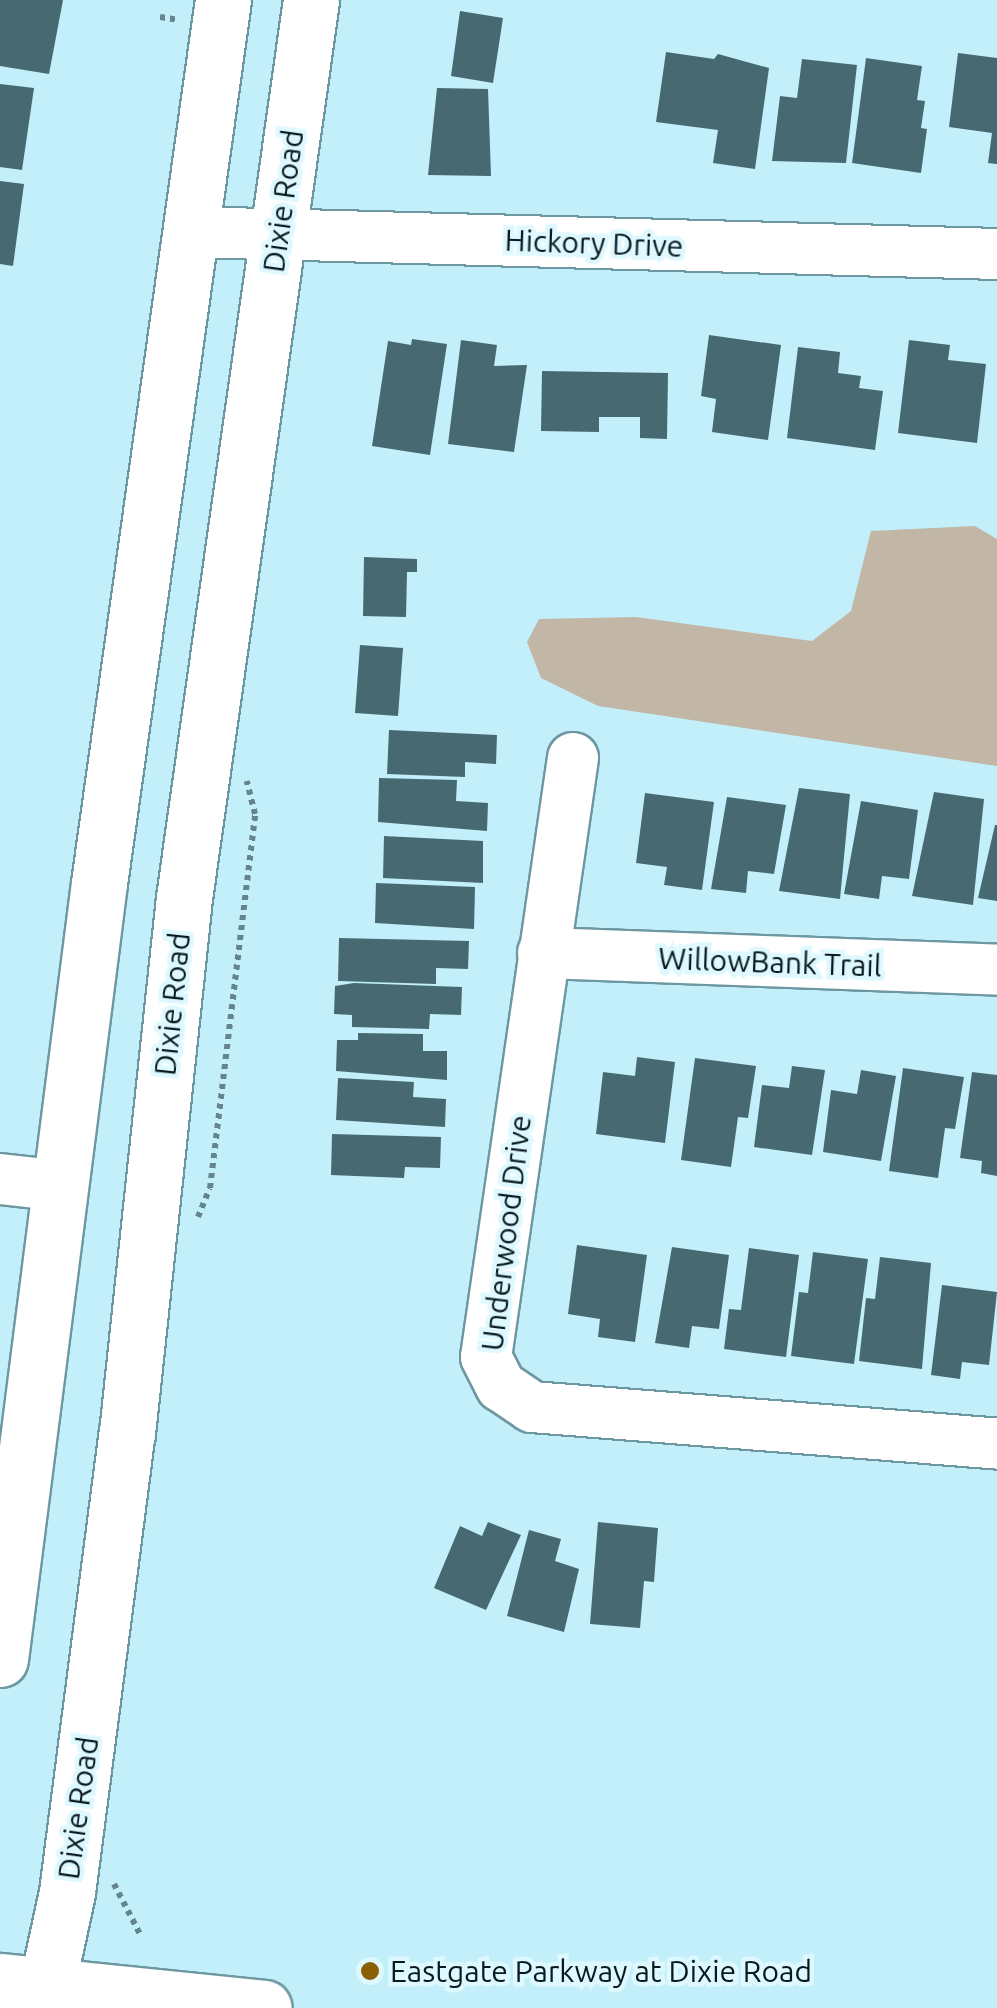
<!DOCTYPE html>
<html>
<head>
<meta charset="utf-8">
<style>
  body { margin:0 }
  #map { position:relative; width:997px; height:2008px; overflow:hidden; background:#c2effa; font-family:Ubuntu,sans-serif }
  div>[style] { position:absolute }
  .green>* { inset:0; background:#c2b7a7 }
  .building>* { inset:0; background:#476a72 }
  .path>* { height:6px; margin-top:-3px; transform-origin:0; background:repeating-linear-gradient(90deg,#65848c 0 5px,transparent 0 10px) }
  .roads { filter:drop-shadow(2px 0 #6d97a1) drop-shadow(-2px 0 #6d97a1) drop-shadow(0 2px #6d97a1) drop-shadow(0 -2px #6d97a1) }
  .minor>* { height:50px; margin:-25px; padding:0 25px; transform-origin:25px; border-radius:25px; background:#fff }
  .major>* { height:55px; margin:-27.5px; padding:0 27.5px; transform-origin:27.5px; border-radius:27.5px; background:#fff }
  .dots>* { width:28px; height:28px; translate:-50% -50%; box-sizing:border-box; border:5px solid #def8ff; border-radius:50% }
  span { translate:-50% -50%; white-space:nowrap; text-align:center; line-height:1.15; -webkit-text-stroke:9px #def8ff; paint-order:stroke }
  .street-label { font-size:30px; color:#091a1e }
  .poi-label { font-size:30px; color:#091a1e }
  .left { translate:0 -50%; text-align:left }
</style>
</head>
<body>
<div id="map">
  <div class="green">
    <div style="clip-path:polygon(975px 526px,997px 539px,997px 766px,598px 706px,541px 678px,527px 642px,539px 619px,636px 617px,812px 641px,851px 611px,871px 531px)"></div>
  </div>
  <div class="building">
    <div style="clip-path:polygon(0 0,63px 0,49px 74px,0 66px)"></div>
    <div style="clip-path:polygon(460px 11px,503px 18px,493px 83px,451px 76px)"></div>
    <div style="clip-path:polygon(666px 52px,714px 59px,718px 54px,769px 68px,755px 169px,713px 163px,718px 130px,656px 122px)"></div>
    <div style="clip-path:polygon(958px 53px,997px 58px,997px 164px,988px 163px,992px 133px,949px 127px)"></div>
    <div style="clip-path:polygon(866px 58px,922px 66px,917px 100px,925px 101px,921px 128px,927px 129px,921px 173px,852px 163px)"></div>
    <div style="clip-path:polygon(802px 59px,857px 65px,846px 163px,772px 161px,780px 96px,797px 98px)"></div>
    <div style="clip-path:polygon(0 84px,34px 88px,22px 170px,0 167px)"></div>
    <div style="clip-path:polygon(437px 88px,488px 89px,491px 176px,428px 175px)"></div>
    <div style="clip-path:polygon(0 181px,24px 184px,13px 266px,0 264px)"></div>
    <div style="clip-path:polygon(709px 335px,781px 345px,768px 440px,712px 432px,716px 399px,701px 396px)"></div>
    <div style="clip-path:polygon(412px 339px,447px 344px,430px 455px,372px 446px,388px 341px,411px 345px)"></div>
    <div style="clip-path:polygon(461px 340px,497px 345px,494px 366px,527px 365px,514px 452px,448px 444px)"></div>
    <div style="clip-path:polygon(909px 340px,950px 345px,948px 360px,986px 364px,977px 443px,898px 433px)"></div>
    <div style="clip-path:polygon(798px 347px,840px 352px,838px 373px,861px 376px,859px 388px,883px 391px,875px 450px,787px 438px)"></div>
    <div style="clip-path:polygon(542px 371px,668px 373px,667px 439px,640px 438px,640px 417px,599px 417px,599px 432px,541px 431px)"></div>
    <div style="clip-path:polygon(364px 557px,417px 559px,417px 572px,407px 572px,406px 617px,363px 616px)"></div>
    <div style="clip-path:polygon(360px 645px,403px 648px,398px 716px,355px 713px)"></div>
    <div style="clip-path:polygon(389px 730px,497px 735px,496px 764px,465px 762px,465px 777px,387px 774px)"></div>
    <div style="clip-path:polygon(379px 778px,457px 780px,456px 801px,488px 803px,487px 831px,378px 822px)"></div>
    <div style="clip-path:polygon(799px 788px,850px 794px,840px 899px,779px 891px)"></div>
    <div style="clip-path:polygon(934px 792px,984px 799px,973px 905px,912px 896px)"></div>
    <div style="clip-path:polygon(645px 793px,714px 802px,702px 890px,664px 885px,667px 867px,636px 863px)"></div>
    <div style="clip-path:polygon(727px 797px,786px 805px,774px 874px,748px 871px,746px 893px,711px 889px)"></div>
    <div style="clip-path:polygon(861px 801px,918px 810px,909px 879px,882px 876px,879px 899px,844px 894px)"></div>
    <div style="clip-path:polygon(995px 825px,997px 825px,997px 901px,978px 898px)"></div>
    <div style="clip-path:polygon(384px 836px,483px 841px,483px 883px,383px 878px)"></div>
    <div style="clip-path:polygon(376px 883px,475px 887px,474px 929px,375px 923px)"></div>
    <div style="clip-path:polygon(339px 938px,469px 941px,468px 969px,436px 968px,436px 984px,338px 981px)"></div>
    <div style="clip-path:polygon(354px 983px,462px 987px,461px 1015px,430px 1014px,429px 1029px,352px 1027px,352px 1015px,334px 1014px,335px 986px)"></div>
    <div style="clip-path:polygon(358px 1033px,423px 1034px,423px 1051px,447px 1051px,447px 1080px,336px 1071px,337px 1040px,358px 1040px)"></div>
    <div style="clip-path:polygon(637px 1057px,675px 1062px,665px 1143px,596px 1134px,603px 1072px,635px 1076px)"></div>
    <div style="clip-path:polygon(695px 1058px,756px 1066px,748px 1118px,738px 1117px,731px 1167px,681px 1160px)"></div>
    <div style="clip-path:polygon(792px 1066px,825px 1070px,812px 1155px,754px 1147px,762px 1085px,789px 1088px)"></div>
    <div style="clip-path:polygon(903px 1068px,964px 1077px,955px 1129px,945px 1128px,938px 1178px,889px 1171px)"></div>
    <div style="clip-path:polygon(861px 1070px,896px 1076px,881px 1161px,823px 1152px,831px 1090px,857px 1094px)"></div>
    <div style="clip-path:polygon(972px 1072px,997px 1075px,997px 1176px,981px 1173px,982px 1161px,960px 1158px)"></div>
    <div style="clip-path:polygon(338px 1078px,414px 1082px,413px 1097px,446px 1099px,445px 1127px,336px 1120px)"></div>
    <div style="clip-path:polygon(332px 1134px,441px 1137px,440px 1168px,405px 1167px,404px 1178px,331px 1175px)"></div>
    <div style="clip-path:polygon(577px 1245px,647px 1255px,635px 1342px,598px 1337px,600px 1319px,568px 1314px)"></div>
    <div style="clip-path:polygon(672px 1247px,729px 1255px,719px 1329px,692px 1326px,689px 1348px,655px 1343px)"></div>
    <div style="clip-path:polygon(749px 1248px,799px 1255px,786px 1357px,724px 1349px,729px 1309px,741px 1310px)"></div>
    <div style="clip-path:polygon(813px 1252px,868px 1259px,854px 1364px,791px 1356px,799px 1292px,808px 1293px)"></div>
    <div style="clip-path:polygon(880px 1257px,931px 1263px,922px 1369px,859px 1361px,866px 1298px,875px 1299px)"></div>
    <div style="clip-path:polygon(942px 1285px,997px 1292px,989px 1365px,962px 1362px,960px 1379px,931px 1375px)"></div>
    <div style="clip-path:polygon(488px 1522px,521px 1535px,486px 1610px,434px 1588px,460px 1526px,482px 1536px)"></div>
    <div style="clip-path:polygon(598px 1522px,658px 1528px,654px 1582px,644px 1581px,640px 1628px,590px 1624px)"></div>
    <div style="clip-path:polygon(529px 1530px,561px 1539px,555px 1561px,579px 1569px,564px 1632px,507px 1616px)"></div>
  </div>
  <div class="path">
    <div style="left:160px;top:17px;width:18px;rotate:9deg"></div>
    <div style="left:198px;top:1217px;width:31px;rotate:-68deg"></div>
    <div style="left:210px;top:1188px;width:377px;rotate:-83.1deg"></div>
    <div style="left:255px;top:814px;width:34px;rotate:-104deg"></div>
    <div style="left:114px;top:1884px;width:59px;rotate:62.6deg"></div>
  </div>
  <div class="roads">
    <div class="minor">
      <div style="left:191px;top:232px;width:806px;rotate:1.56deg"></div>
      <div style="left:573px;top:758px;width:605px;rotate:98.26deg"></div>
      <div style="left:486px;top:1357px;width:33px;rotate:63deg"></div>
      <div style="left:501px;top:1386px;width:37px;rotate:34deg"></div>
      <div style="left:532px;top:1407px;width:466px;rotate:4.5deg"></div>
      <div style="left:543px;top:953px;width:454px;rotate:2.1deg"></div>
      <div style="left:0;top:1179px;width:62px;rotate:6.4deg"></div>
    </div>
    <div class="major">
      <div style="left:0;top:1659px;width:782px;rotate:-82.73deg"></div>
      <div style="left:99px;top:883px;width:892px;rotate:-82.01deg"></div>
      <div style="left:0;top:1981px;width:265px;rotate:5.8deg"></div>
      <div style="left:42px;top:2008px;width:119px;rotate:-77.8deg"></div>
      <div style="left:67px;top:1892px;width:463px;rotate:-82.6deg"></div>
      <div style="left:127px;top:1433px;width:538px;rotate:-83.92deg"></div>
      <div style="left:184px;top:898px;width:907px;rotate:-81.95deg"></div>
    </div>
  </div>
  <div class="dots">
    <div style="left:370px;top:1971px;background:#8d5f05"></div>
  </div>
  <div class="street-label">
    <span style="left:283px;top:201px;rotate:-82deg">Dixie Road</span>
    <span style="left:594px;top:243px;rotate:2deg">Hickory Drive</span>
    <span style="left:770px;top:962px;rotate:2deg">WillowBank Trail</span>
    <span style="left:172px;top:1004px;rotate:-84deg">Dixie Road</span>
    <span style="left:506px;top:1233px;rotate:-83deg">Underwood Drive</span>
    <span style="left:78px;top:1808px;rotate:-82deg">Dixie Road</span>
  </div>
  <div class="poi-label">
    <span class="left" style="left:390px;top:1971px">Eastgate Parkway at Dixie Road</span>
  </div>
</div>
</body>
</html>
